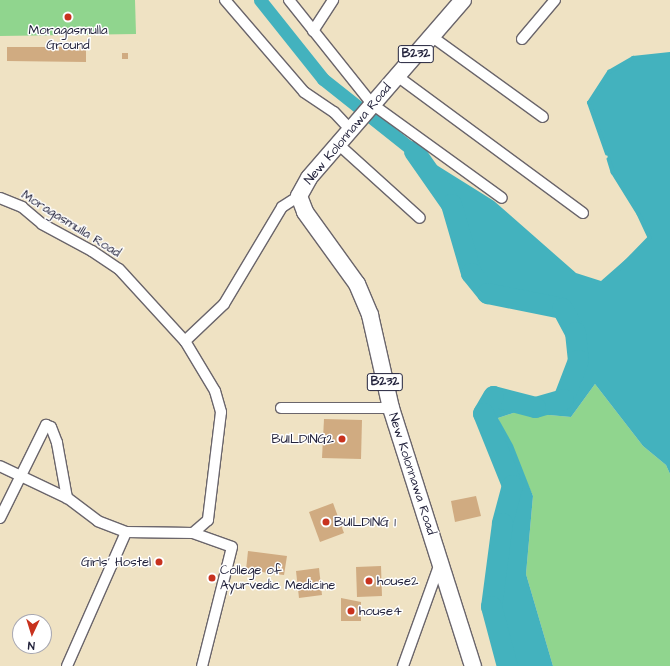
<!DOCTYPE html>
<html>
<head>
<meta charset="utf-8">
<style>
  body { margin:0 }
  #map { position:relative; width:670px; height:666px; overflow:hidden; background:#efe2c3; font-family:"Architects Daughter",sans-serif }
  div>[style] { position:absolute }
  .green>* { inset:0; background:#90d58e }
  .water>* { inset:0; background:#43b2be }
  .stream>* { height:3.5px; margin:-1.75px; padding:0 1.75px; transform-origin:1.75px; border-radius:1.75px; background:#43b2be }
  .canal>* { height:13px; margin:-6.5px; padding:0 6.5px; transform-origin:6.5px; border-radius:6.5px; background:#43b2be }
  .river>* { height:21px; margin:-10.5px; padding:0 10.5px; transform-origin:10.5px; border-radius:10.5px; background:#43b2be }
  .building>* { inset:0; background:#d0ab81 }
  .roads { filter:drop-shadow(1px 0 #6a656b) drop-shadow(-1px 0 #6a656b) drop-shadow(0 1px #6a656b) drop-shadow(0 -1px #6a656b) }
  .street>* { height:10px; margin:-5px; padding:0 5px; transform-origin:5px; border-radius:5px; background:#fff }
  .primary>* { height:16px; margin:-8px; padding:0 8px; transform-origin:8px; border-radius:8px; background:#fff }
  .dots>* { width:11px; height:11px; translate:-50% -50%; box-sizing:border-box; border:2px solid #fff; border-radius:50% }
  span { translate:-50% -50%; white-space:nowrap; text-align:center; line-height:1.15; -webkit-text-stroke:3px #fff; paint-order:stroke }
  .shield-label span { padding:1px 3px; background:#fff; border:1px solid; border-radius:3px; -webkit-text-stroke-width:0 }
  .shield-label { font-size:12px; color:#22223b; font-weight:700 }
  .poi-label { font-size:13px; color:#22223b }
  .right { translate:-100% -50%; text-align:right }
  .left { translate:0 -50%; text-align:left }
  .street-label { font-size:13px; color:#22223b }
  .north { position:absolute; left:12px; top:614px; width:40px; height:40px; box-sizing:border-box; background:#fff; border:1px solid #a7a7b1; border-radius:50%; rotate:184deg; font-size:11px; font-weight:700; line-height:16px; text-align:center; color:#22223b }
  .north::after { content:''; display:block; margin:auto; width:14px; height:18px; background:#c8321e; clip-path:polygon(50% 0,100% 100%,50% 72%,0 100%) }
</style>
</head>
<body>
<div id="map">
  <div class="green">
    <div style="clip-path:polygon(0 0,135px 0,136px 34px,0 36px)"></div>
    <div style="clip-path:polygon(595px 384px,643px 446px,666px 465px,670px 474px,670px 666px,553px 666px,526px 574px,533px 496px,498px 418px,516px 412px,571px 417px)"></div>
  </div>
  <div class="water">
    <div style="clip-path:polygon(670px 54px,670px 474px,666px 465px,643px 446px,595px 384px,571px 417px,516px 412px,498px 418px,513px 445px,533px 496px,526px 574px,553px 666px,507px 666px,491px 606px,502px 523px,512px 485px,483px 413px,493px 396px,535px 407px,563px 399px,578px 360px,575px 332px,562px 308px,487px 293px,471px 273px,451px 204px,414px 151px,494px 201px,576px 273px,601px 281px,650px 238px,639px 214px,613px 172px,589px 103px,609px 72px,633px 58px)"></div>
  </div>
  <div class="stream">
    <div style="left:607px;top:154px;width:54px;rotate:-109.4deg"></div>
    <div style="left:589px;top:103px;width:37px;rotate:-57deg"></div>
    <div style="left:609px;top:72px;width:28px;rotate:-30deg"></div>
    <div style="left:633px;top:58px;width:37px;rotate:-6deg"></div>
    <div style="left:609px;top:159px;width:14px;rotate:73deg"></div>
    <div style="left:613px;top:172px;width:49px;rotate:58.2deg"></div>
    <div style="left:639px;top:214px;width:26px;rotate:65deg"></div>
    <div style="left:650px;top:238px;width:43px;rotate:134.1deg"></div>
  </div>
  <div class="canal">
    <div style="left:260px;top:0;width:101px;rotate:51.4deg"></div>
    <div style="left:323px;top:79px;width:116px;rotate:38.4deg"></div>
  </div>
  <div class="river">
    <div style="left:414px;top:151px;width:65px;rotate:55.1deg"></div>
    <div style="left:451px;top:204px;width:72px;rotate:73.8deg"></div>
    <div style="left:471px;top:273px;width:26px;rotate:51deg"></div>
    <div style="left:487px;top:293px;width:76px;rotate:11.3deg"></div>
    <div style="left:562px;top:308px;width:27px;rotate:62deg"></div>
    <div style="left:575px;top:332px;width:28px;rotate:84deg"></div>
    <div style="left:578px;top:360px;width:42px;rotate:111deg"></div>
    <div style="left:563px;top:399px;width:29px;rotate:164deg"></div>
    <div style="left:535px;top:407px;width:43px;rotate:-165.3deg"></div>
    <div style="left:493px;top:396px;width:20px;rotate:120deg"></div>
    <div style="left:483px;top:413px;width:78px;rotate:68.1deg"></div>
    <div style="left:512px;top:485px;width:39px;rotate:105deg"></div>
    <div style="left:502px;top:523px;width:84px;rotate:97.5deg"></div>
    <div style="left:491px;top:606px;width:62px;rotate:75.1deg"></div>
  </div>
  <div class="building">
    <div style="clip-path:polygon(7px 47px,86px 47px,86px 62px,7px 61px)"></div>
    <div style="clip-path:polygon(122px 53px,128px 53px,128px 59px,122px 59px)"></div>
    <div style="clip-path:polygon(324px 419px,362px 420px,361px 459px,322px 458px)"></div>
    <div style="clip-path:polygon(476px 496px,481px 516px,455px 522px,451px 501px)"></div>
    <div style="clip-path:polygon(333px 503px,344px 533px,320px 542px,309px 512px)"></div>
    <div style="clip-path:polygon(248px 551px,287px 556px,284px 575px,246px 570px)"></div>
    <div style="clip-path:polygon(381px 566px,382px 596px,357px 597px,356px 567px)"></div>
    <div style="clip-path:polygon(319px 568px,322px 595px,299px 598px,296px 571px)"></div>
    <div style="clip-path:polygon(341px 598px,361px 602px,361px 621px,341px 621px)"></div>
  </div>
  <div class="roads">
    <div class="street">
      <div style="left:225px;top:0;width:121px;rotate:49.3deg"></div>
      <div style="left:304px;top:92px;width:36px;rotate:34deg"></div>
      <div style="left:334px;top:112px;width:25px;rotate:47deg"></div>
      <div style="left:289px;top:0;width:133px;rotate:51.4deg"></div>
      <div style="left:372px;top:104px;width:160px;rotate:35.9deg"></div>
      <div style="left:313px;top:31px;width:37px;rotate:-57deg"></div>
      <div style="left:431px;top:36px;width:138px;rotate:35.9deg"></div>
      <div style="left:522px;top:39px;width:51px;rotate:-49.8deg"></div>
      <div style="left:397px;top:76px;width:231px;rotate:36.4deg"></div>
      <div style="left:338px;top:144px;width:110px;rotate:42.1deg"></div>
      <div style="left:0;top:198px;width:24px;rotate:22deg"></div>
      <div style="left:22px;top:207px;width:26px;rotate:40deg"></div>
      <div style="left:42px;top:224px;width:57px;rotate:28.4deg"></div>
      <div style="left:92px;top:251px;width:32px;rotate:34deg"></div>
      <div style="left:119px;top:269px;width:98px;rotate:47.5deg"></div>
      <div style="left:185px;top:341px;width:58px;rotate:59deg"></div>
      <div style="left:215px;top:391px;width:22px;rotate:74deg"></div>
      <div style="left:221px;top:412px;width:109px;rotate:96.9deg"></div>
      <div style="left:208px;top:520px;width:20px;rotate:139deg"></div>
      <div style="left:193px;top:533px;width:67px;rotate:-179.1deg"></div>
      <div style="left:126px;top:532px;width:30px;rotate:-159deg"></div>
      <div style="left:98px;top:521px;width:39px;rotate:-143deg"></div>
      <div style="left:67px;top:498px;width:74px;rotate:-154.5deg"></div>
      <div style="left:185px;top:341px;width:54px;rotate:-43.5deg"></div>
      <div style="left:224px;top:304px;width:113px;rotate:-59.1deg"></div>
      <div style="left:282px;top:207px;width:20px;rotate:-33deg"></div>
      <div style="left:281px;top:408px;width:110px"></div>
      <div style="left:0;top:518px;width:104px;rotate:-63.7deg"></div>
      <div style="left:46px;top:425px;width:5px;rotate:22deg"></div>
      <div style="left:51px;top:427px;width:17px;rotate:69deg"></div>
      <div style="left:57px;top:443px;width:56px;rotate:79.7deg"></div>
      <div style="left:193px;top:533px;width:41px;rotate:19.7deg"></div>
      <div style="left:232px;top:547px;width:123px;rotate:104.1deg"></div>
      <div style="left:67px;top:666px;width:146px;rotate:-66.2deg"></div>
      <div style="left:403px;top:666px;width:109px;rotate:-70.2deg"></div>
    </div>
    <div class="primary">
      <div style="left:463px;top:0;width:235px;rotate:130.9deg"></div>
      <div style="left:309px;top:178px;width:21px;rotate:119deg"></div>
      <div style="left:299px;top:196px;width:17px;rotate:69deg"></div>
      <div style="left:305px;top:212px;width:89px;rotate:54.2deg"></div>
      <div style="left:357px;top:284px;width:34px;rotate:67deg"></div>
      <div style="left:370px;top:315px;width:95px;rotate:77.3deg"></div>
      <div style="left:391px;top:408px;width:271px;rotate:72.4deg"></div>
    </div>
  </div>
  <div class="dots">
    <div style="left:68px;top:17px;background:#c8321e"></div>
    <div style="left:342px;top:439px;background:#c8321e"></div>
    <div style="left:326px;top:522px;background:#c8321e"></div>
    <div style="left:159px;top:562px;background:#c8321e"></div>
    <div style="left:212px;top:578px;background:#c8321e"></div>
    <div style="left:369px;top:581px;background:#c8321e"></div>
    <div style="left:351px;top:611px;background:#c8321e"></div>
  </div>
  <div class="shield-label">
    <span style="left:416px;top:54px">B232</span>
    <span style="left:385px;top:382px">B232</span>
  </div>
  <div class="poi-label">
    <span style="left:68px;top:38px">Moragasmulla<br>Ground</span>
    <span class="right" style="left:334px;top:439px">BUILDING2</span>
    <span class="left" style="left:334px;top:522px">BUILDING 1</span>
    <span class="right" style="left:151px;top:562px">Girls' Hostel</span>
    <span class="left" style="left:220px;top:578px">College of<br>Ayurvedic Medicine</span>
    <span class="left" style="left:377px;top:581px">house2</span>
    <span class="left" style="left:359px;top:611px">house4</span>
  </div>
  <div class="street-label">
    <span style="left:348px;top:134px;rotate:-50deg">New Kolonnawa Road</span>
    <span style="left:71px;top:224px;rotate:32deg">Moragasmulla Road</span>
    <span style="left:412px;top:474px;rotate:72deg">New Kolonnawa Road</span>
  </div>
  <div class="north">N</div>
</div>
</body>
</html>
